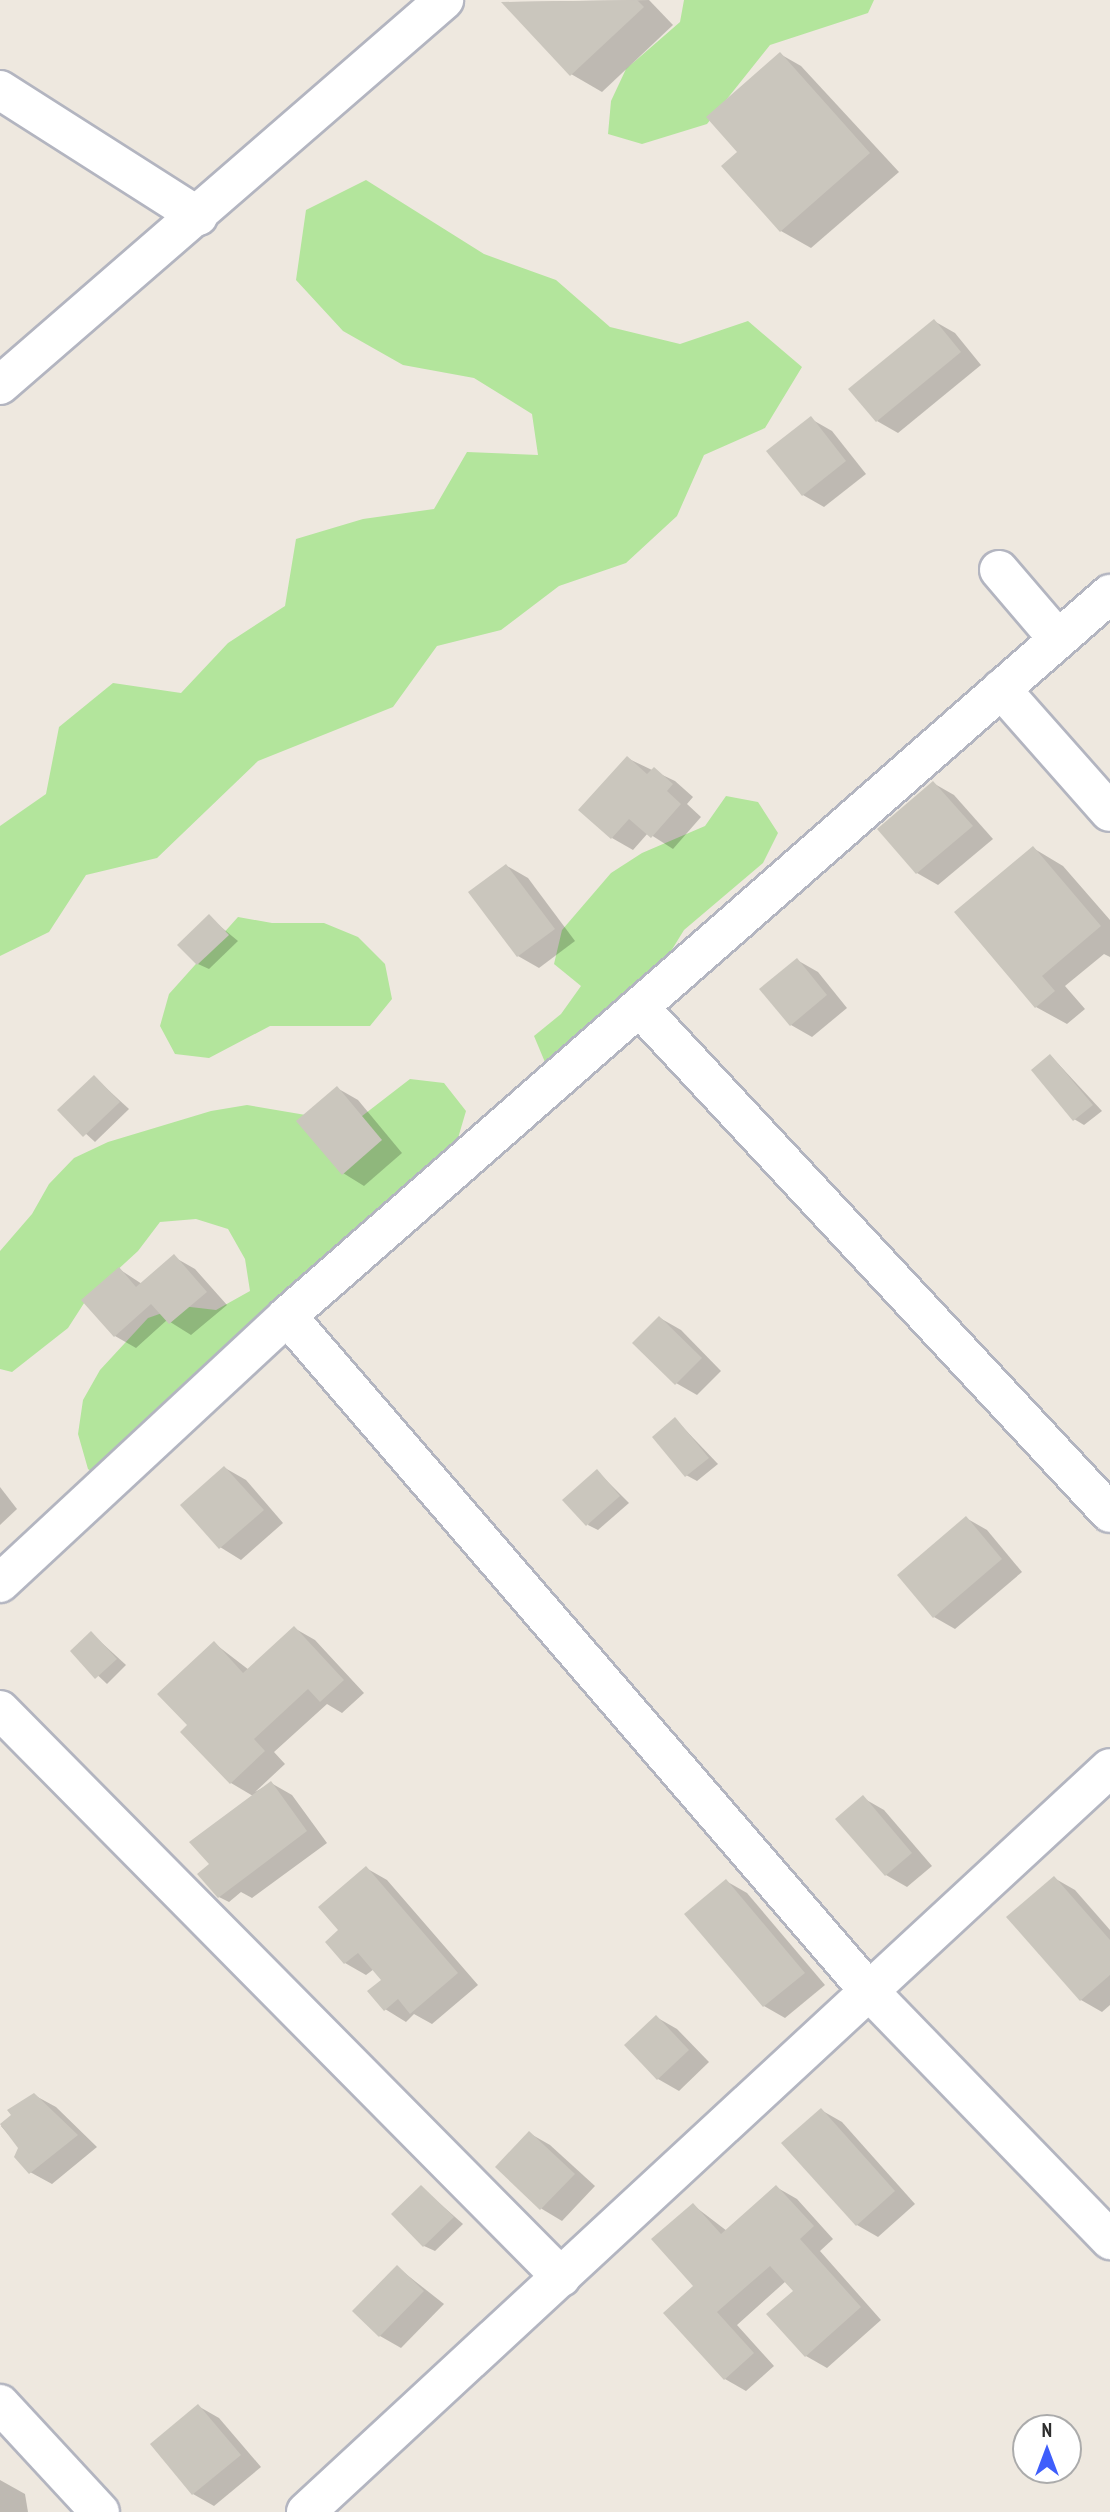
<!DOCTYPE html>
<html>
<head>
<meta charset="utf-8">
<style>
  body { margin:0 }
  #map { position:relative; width:1110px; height:2512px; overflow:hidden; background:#eee8df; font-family:"PT Sans Narrow",sans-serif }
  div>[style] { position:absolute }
  .green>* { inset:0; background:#b3e59c }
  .shadow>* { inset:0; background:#0003 }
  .building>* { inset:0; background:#cac6bd }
  .roads { filter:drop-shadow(2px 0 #b3b5c0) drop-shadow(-2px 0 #b3b5c0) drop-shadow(0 2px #b3b5c0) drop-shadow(0 -2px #b3b5c0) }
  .minor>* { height:38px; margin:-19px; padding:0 19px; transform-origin:19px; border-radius:19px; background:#fff }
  span { translate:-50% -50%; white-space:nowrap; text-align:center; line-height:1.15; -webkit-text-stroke:7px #fff; paint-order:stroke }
  .north { position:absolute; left:1012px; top:2414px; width:70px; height:70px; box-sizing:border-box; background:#fff; border:2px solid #ababab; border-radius:50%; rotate:0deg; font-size:19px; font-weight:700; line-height:28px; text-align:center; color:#2d2d2d }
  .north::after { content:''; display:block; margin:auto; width:24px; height:32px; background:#3f5efb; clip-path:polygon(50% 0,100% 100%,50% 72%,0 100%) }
</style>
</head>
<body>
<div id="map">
  <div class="green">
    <div style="clip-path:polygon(684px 0,874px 0,868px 13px,770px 45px,707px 124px,642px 144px,608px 134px,611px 101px,626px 69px,680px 22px)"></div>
    <div style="clip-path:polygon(366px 180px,484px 254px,556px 280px,610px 327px,680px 344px,748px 321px,802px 367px,765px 428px,704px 455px,677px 516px,626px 563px,559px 586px,501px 630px,437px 646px,393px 707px,258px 761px,157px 858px,86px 875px,49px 932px,0 956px,0 826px,46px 794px,59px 727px,113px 683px,181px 693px,228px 643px,285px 606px,296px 539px,363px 519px,434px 509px,467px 452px,538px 455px,532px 414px,474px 378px,403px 365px,343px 331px,296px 280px,306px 210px)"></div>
    <div style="clip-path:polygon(726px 796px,758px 802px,778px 833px,763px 863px,684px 930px,631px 1016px,547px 1067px,534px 1036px,561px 1014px,581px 986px,554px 964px,562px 930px,611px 873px,642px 853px,705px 826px)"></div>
    <div style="clip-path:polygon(238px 917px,272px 923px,324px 923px,358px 937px,385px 964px,392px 999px,370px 1026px,270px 1026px,209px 1058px,175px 1054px,160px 1026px,169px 994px)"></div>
    <div style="clip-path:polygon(410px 1079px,444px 1083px,466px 1111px,456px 1145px,435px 1173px,378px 1210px,365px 1242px,147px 1474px,115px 1489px,88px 1469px,78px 1434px,83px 1400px,100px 1370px,148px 1318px,182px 1306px,216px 1310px,250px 1291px,245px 1259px,228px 1229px,196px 1219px,160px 1222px,138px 1251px,88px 1297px,68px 1328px,12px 1372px,0 1369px,0 1251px,32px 1214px,49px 1184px,74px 1158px,108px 1142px,211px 1111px,247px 1105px,353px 1123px)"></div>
  </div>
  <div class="shadow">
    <div style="clip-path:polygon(649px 0,673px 25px,602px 92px,571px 74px,503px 2px)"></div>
    <div style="clip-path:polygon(780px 54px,801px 66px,899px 172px,811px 248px,781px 231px,740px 152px)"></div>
    <div style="clip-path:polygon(934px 321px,955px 333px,981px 365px,898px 433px,877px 421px)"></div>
    <div style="clip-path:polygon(811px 419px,832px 431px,866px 474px,824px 507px,803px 495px)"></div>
    <div style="clip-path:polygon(627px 758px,675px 781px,693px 797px,687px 804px,701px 817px,673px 849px,648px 833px,633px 850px,612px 838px)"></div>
    <div style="clip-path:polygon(933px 783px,954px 795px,993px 839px,938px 885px,917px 873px,880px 829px)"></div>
    <div style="clip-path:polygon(1033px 848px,1063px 866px,1110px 920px,1110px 957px,1104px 954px,1065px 986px,1085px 1009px,1067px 1024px,1036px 1007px)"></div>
    <div style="clip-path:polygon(507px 866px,528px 878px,575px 941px,539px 968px,518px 956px)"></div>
    <div style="clip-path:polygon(209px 917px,238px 941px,209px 969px,198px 964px)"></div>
    <div style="clip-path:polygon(797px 960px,818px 972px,847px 1008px,812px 1037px,791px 1025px)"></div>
    <div style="clip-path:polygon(1051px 1056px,1102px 1111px,1084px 1125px,1074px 1119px)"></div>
    <div style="clip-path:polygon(94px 1077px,129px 1109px,95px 1142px,60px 1110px)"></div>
    <div style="clip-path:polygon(337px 1088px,358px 1100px,402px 1153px,364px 1186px,343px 1173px)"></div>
    <div style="clip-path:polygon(174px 1257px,195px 1269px,227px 1305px,191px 1335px,167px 1320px,136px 1348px,115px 1336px,119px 1269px,142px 1284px)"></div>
    <div style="clip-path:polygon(660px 1318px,681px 1330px,721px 1371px,697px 1395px,676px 1383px)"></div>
    <div style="clip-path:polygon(675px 1419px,718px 1464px,697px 1481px,686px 1475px)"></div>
    <div style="clip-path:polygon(225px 1468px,246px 1480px,283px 1523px,241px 1560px,220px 1547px)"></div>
    <div style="clip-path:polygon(597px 1471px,629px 1503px,598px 1530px,588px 1525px)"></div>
    <div style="clip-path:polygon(0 1487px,17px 1509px,0 1525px)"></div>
    <div style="clip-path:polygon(966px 1518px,987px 1530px,1022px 1572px,955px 1629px,934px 1617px)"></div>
    <div style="clip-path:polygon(294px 1628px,315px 1640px,364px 1693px,342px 1713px,327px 1704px,274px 1752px,285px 1764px,255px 1792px,271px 1783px,292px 1795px,327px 1843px,252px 1898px,241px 1892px,229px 1902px,219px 1897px,211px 1864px,253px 1796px,231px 1783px,189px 1725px,214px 1643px,249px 1670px)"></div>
    <div style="clip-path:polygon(91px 1633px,126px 1665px,107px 1684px,72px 1651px)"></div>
    <div style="clip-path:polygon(863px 1798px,884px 1810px,932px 1866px,907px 1887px,886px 1875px)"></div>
    <div style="clip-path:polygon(366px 1868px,387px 1880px,478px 1985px,432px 2024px,414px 2014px,406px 2022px,385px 2009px,383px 1980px,374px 1969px,366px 1975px,345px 1963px,341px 1931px)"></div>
    <div style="clip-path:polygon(1054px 1878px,1075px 1890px,1110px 1930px,1110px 2005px,1102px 2012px,1081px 2000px)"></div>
    <div style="clip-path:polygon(726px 1881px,747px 1893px,825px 1985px,785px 2018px,764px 2006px,686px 1914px)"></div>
    <div style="clip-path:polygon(656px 2017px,677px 2029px,709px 2062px,679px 2091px,658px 2079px)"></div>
    <div style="clip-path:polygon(34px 2095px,56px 2107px,97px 2147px,52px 2184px,30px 2172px,20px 2148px,1px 2126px)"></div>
    <div style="clip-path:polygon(821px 2110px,842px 2122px,915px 2204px,878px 2237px,857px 2225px)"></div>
    <div style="clip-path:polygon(529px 2133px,550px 2145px,595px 2186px,562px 2221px,542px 2209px,497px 2167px)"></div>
    <div style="clip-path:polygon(421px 2187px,463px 2224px,435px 2251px,424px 2246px)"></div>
    <div style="clip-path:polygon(776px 2187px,797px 2199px,833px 2239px,820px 2251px,881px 2320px,827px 2368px,806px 2356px,795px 2291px,786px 2281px,737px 2325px,774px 2366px,746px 2391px,725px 2379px,695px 2286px,693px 2205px,727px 2231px)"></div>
    <div style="clip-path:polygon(397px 2267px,444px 2304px,401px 2348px,380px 2336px,355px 2311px)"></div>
    <div style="clip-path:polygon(198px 2406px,219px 2418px,261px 2467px,214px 2506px,193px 2494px)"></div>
    <div style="clip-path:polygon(0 2480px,25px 2494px,28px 2512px,0 2512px)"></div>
  </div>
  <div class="building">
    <div style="clip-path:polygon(637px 0,644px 7px,570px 76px,501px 2px)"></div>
    <div style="clip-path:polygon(780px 52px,870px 153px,780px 232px,721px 166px,737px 152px,706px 117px)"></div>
    <div style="clip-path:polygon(934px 319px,961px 352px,876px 422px,848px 389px)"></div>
    <div style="clip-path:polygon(811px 416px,846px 461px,802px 496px,766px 451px)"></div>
    <div style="clip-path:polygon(627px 756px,647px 774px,654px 767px,673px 784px,667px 791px,681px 804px,651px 838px,629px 819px,611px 839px,578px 810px)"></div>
    <div style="clip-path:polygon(933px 781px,973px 826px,916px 874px,877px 829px)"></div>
    <div style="clip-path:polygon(1033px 846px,1101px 926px,1042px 976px,1055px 991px,1035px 1008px,954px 912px)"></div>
    <div style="clip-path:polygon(506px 864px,555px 929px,517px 957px,468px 892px)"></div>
    <div style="clip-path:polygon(209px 914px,229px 935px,197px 965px,177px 945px)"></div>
    <div style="clip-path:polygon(797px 958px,827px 995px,790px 1026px,759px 989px)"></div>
    <div style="clip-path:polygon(1050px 1054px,1093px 1105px,1073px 1121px,1031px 1070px)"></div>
    <div style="clip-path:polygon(94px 1075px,120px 1102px,83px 1137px,57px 1110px)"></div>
    <div style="clip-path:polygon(337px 1086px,382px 1140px,342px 1175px,296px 1121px)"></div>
    <div style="clip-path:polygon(174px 1254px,207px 1292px,169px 1324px,151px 1304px,114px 1337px,81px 1300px,119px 1267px,136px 1287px)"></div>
    <div style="clip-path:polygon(659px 1316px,702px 1358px,675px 1385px,632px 1343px)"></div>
    <div style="clip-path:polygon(675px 1417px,709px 1458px,685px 1477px,652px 1437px)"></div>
    <div style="clip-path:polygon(224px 1466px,264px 1510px,219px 1549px,180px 1505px)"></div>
    <div style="clip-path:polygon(597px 1469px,620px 1496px,586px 1526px,562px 1500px)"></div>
    <div style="clip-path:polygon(966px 1516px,1002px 1559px,933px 1618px,897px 1575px)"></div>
    <div style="clip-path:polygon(294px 1626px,344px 1680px,320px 1702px,308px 1689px,254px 1739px,265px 1751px,230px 1784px,180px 1732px,187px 1725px,157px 1694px,214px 1641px,243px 1673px)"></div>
    <div style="clip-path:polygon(91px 1631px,117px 1659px,95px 1679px,70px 1651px)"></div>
    <div style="clip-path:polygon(271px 1781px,307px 1831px,218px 1898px,197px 1874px,209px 1864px,189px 1842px)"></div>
    <div style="clip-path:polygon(863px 1795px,912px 1853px,885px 1876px,835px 1819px)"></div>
    <div style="clip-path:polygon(366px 1866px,458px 1973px,410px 2014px,398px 1999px,384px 2011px,367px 1991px,381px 1980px,358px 1953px,344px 1964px,325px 1942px,338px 1930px,318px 1907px)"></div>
    <div style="clip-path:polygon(1054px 1876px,1110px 1940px,1110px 1975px,1080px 2001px,1006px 1917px)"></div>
    <div style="clip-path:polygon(726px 1879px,805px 1973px,763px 2007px,684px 1914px)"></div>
    <div style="clip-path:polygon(656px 2015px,689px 2050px,657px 2080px,624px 2045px)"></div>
    <div style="clip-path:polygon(34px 2093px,78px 2135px,29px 2174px,14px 2157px,18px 2148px,0 2124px,11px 2115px,7px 2110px)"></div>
    <div style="clip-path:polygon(821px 2108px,895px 2191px,856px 2226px,781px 2143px)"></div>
    <div style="clip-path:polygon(529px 2131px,575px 2174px,540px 2210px,495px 2167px)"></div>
    <div style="clip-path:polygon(421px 2185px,454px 2217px,423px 2247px,391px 2214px)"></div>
    <div style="clip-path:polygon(776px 2185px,814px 2226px,800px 2239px,861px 2307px,805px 2357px,766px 2314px,793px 2291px,770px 2266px,717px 2312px,754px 2353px,724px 2380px,663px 2313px,693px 2286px,651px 2239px,693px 2203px,721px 2234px)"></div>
    <div style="clip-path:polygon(397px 2265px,424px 2291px,379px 2337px,352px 2311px)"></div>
    <div style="clip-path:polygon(198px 2404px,241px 2455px,192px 2495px,150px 2444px)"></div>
  </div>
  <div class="roads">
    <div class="minor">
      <div style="left:0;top:90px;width:235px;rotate:32.5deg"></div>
      <div style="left:0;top:385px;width:588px;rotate:-40.93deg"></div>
      <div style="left:999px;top:570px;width:91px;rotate:49.5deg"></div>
      <div style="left:1001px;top:689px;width:164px;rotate:48.5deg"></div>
      <div style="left:639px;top:1007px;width:691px;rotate:47.05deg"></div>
      <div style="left:287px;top:1316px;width:891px;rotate:49.23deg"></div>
      <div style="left:869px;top:1991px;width:347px;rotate:45.9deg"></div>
      <div style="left:0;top:1583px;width:392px;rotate:-42.9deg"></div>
      <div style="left:287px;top:1316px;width:1095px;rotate:-41.26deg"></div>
      <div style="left:0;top:1710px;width:798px;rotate:45.3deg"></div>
      <div style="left:0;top:2404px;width:147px;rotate:47.2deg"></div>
      <div style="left:306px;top:2512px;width:1095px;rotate:-42.78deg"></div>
    </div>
  </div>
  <div class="north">N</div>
</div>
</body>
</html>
